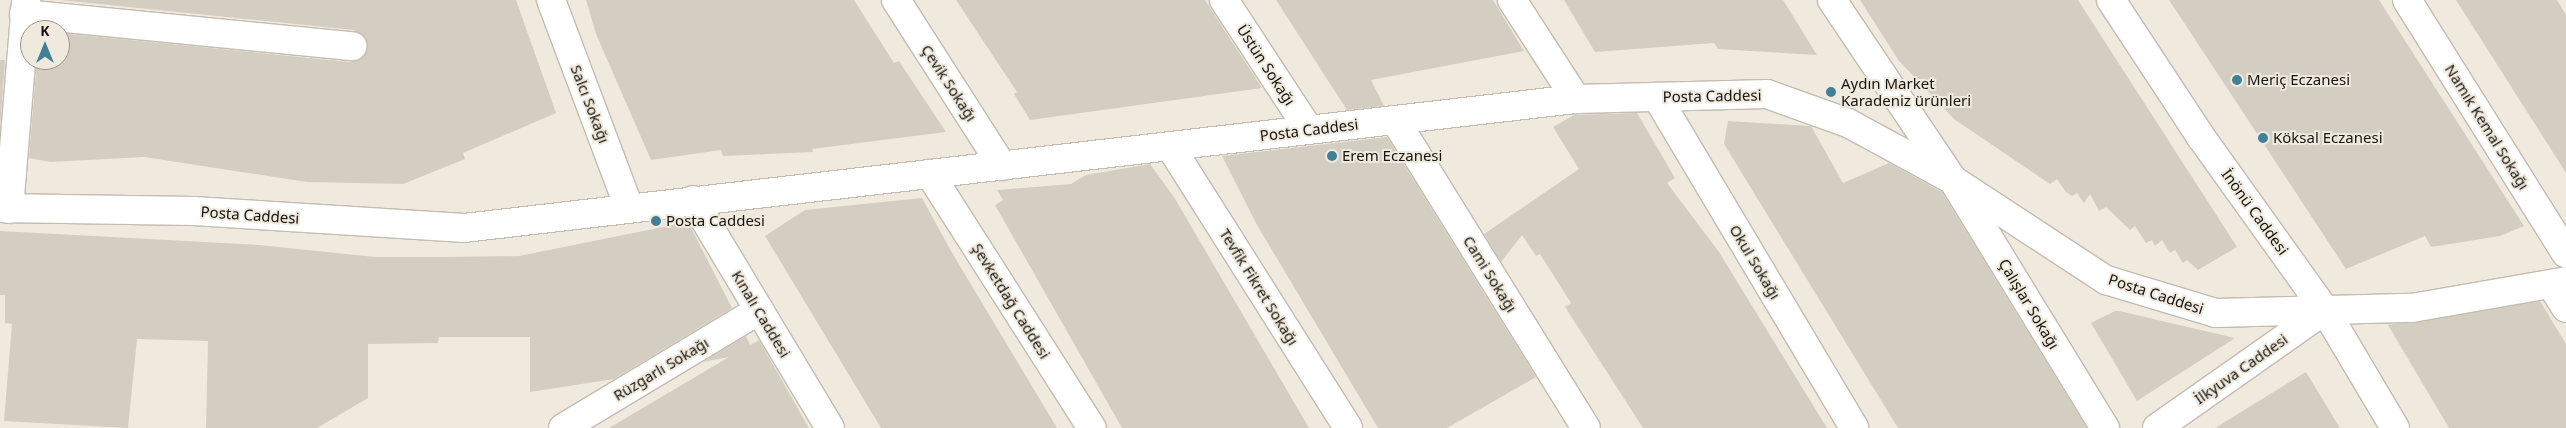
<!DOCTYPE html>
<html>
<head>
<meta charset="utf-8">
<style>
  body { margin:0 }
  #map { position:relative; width:2566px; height:428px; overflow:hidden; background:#f0eade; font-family:"Noto Sans",sans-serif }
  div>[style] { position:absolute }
  .building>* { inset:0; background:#d4cec2 }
  .roads { filter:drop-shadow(1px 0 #c3bcb1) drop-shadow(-1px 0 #c3bcb1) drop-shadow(0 1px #c3bcb1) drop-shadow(0 -1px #c3bcb1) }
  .minor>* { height:28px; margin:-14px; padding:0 14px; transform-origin:14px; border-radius:14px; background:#fff }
  .major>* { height:28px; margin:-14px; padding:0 14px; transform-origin:14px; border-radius:14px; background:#fff }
  .dots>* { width:14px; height:14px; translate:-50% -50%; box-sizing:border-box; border:2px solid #f0eade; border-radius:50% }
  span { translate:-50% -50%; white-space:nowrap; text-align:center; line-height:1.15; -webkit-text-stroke:4px #f0eade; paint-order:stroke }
  .street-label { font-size:15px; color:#161410 }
  .poi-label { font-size:15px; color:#161410 }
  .left { translate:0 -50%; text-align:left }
  .north { position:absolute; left:20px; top:20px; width:50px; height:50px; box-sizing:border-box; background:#f0eade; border:1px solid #99948c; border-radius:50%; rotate:0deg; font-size:14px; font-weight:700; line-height:20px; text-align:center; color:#161410 }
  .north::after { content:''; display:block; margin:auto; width:18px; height:22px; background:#428096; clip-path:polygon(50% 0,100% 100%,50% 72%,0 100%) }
</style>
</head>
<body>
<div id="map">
  <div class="building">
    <div style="clip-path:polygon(60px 0,516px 0,556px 113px,463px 153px,465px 159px,403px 184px,307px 182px,144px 157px,50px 162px,29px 158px,37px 60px,60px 60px,60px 33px,350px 62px,359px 60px,367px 48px,366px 39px,354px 30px)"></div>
    <div style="clip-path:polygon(586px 0,854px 0,894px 63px,899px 61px,946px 132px,812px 149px,813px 152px,723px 156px,721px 150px,651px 160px,596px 34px)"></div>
    <div style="clip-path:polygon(956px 0,1205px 0,1262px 88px,1030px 120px,1014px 94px,1017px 92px)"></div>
    <div style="clip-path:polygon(1276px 0,1493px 0,1524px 51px,1371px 80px,1384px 106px,1347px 110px)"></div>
    <div style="clip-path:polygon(1564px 0,1783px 0,1817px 55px,1718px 49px,1714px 43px,1595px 52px)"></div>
    <div style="clip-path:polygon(1860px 0,2078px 0,2237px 247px,2198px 270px,2187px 260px,2183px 263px,2175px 250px,2170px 253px,2162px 240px,2155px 246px,2152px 240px,2146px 243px,2135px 226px,2130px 230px,2106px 207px,2099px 211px,2090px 194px,2084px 203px,2077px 193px,2072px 196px,2066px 192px,2057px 179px,2050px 184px,1954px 119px,1899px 61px)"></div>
    <div style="clip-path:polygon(2169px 0,2379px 0,2524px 226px,2500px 236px,2431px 247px,2425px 236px,2346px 269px)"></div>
    <div style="clip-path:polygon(2456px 0,2557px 0,2566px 15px,2566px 173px)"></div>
    <div style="clip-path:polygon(0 60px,5px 60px,0 127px)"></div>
    <div style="clip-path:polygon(1637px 113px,1675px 178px,1667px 183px,1719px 252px,1827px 428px,1643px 428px,1565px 307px,1571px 303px,1540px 254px,1536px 256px,1522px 235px,1501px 262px,1484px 234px,1579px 169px,1553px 127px,1574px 115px)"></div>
    <div style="clip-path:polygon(1728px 121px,1811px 126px,1843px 183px,1889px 163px,1942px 192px,2087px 428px,1898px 428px,1724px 144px)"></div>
    <div style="clip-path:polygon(1387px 137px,1536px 377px,1447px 428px,1378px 428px,1257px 225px,1222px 156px)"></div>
    <div style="clip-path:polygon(1150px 164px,1174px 197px,1309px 428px,1122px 428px,995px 205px,1003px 200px,997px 190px,1071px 184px,1086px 175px)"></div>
    <div style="clip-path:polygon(922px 198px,951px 251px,1057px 428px,881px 428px,765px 236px,805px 210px)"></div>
    <div style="clip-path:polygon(688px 222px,732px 308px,614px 379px,530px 392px,530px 337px,439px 337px,438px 343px,368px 344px,368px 398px,317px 428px,206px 428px,208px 341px,137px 339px,128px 428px,4px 421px,12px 324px,5px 323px,5px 295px,0 295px,0 231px,259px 245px,375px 257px,446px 257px,519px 256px)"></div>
    <div style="clip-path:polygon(2540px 301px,2566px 344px,2566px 428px,2449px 428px,2388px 325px)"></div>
    <div style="clip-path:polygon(2115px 311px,2119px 311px,2235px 338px,2137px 401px,2091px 323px)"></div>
    <div style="clip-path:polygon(746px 336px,750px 345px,759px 340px,809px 428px,609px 428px,729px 357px,703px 362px)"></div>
    <div style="clip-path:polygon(2306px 372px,2340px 428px,2215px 428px)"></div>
  </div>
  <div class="roads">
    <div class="minor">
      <div style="left:551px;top:0;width:221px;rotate:69.4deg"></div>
      <div style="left:896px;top:0;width:197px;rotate:57.4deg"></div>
      <div style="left:1224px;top:0;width:155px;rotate:56.8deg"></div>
      <div style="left:1512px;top:0;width:118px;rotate:57.1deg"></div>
      <div style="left:1832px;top:0;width:217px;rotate:56.1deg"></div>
      <div style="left:1953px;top:180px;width:291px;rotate:58.5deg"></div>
      <div style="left:2111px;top:0;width:164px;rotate:56.7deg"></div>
      <div style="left:2201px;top:137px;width:213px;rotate:54.4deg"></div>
      <div style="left:2325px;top:310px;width:137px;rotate:59.3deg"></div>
      <div style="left:2407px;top:0;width:299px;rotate:57.9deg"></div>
      <div style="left:24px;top:14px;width:330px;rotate:5.6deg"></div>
      <div style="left:1657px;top:97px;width:385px;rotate:59.2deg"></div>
      <div style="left:1395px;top:120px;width:362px;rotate:58.2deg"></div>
      <div style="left:1170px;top:146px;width:333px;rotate:57.7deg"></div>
      <div style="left:930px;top:174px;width:301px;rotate:57.5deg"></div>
      <div style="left:693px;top:200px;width:266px;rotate:59deg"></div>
      <div style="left:9px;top:209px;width:210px;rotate:-85.3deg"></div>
      <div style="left:2551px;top:284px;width:28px;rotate:58deg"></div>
      <div style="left:563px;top:428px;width:229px;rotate:-31deg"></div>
      <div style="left:2157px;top:428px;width:205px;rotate:-35.1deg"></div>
    </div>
    <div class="major">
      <div style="left:0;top:208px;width:194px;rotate:0.9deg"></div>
      <div style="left:194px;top:211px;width:271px;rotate:3.6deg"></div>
      <div style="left:464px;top:228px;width:1119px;rotate:-6.62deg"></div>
      <div style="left:1576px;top:99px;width:191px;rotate:-1.5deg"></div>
      <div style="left:1767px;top:94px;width:86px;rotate:19.7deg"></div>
      <div style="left:1848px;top:123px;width:119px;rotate:28.5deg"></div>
      <div style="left:1953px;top:180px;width:183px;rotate:33.2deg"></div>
      <div style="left:2106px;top:280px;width:115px;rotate:16.7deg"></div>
      <div style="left:2216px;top:313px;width:196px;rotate:-1.5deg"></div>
      <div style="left:2412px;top:308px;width:156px;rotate:-9.9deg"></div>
    </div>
  </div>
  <div class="dots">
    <div style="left:2237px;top:80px;background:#428096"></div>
    <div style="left:1831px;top:92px;background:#428096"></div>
    <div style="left:2263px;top:138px;background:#428096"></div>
    <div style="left:1332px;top:156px;background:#428096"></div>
    <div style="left:656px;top:221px;background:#428096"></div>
  </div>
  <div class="street-label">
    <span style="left:1266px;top:65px;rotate:57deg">Üstün Sokağı</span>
    <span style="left:949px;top:83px;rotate:57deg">Çevik Sokağı</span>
    <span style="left:1712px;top:96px;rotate:-1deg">Posta Caddesi</span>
    <span style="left:590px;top:104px;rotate:69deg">Salcı Sokağı</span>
    <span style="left:2487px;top:127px;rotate:58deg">Namık Kemal Sokağı</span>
    <span style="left:1309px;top:130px;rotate:-7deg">Posta Caddesi</span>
    <span style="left:2255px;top:212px;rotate:54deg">İnönü Caddesi</span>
    <span style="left:250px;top:215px;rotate:4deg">Posta Caddesi</span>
    <span style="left:1755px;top:262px;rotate:59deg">Okul Sokağı</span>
    <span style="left:1490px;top:274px;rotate:58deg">Cami Sokağı</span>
    <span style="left:1259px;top:287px;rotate:58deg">Tevfik Fikret Sokağı</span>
    <span style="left:2156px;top:294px;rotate:18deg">Posta Caddesi</span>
    <span style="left:1011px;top:301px;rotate:58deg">Şevketdağ Caddesi</span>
    <span style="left:2029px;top:304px;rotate:59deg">Çalışlar Sokağı</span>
    <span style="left:761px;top:314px;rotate:59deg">Kınalı Caddesi</span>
    <span style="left:661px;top:369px;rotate:-31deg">Rüzgarlı Sokağı</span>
    <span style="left:2241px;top:369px;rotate:-35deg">İlkyuva Caddesi</span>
  </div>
  <div class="poi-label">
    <span class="left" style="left:2247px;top:80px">Meriç Eczanesi</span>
    <span class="left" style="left:1841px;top:92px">Aydın Market<br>Karadeniz ürünleri</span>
    <span class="left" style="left:2273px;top:138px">Köksal Eczanesi</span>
    <span class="left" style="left:1342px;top:156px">Erem Eczanesi</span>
    <span class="left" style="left:666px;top:221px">Posta Caddesi</span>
  </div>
  <div class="north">K</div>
</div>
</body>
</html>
